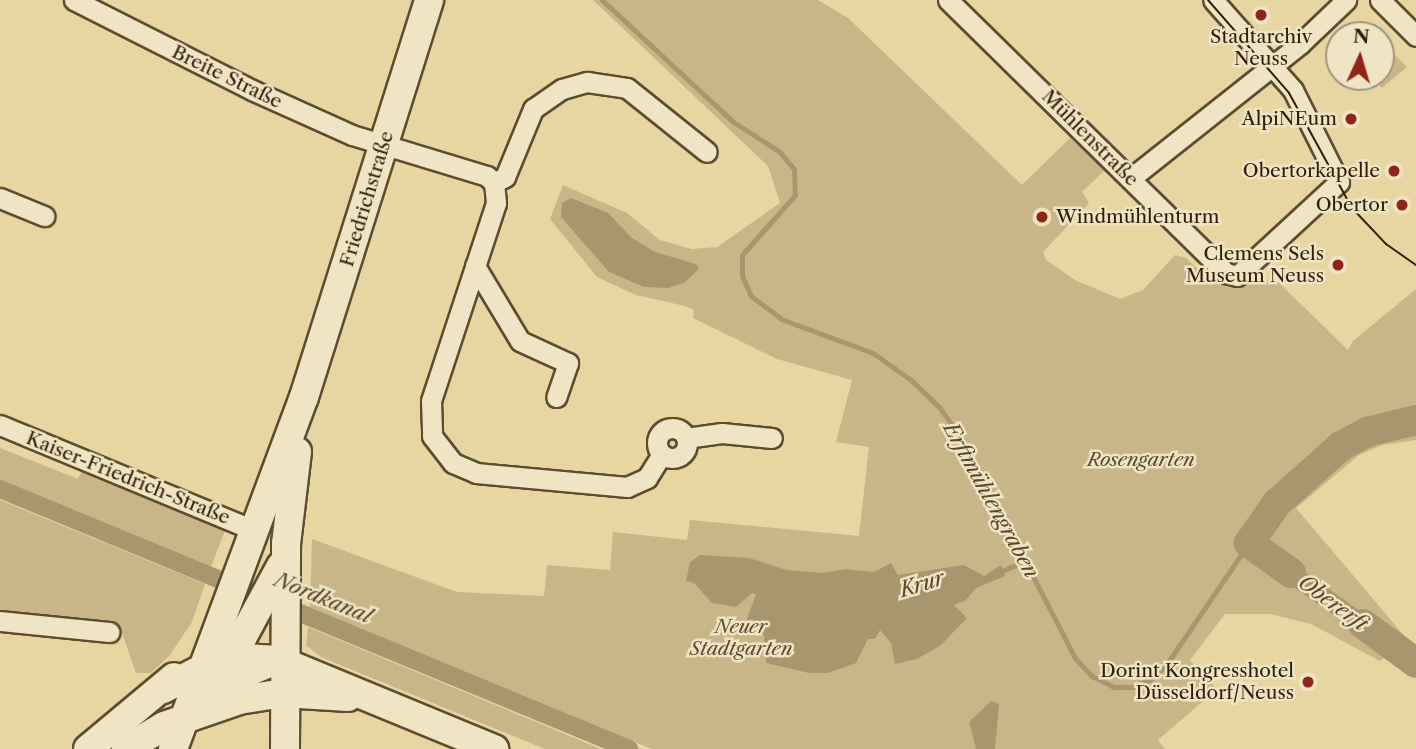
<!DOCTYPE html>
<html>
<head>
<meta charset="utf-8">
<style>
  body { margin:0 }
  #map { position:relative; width:1416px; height:749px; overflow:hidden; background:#e7d5a2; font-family:"Libre Caslon Text",serif }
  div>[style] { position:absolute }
  .green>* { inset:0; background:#c8b688 }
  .water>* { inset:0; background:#a8976e }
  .stream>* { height:5px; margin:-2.5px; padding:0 2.5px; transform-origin:2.5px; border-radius:2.5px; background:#a8976e }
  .canal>* { height:18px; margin:-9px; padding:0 9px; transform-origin:9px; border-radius:9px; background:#a8976e }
  .river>* { height:30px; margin:-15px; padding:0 15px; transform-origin:15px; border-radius:15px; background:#a8976e }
  .roads { filter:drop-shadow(2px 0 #5d4c2f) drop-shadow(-2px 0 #5d4c2f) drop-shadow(0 2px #5d4c2f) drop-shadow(0 -2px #5d4c2f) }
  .minor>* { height:19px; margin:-9.5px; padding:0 9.5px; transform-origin:9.5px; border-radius:9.5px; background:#efe4c3 }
  .minor>.ring { margin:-9.5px; padding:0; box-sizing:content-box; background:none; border:19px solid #efe4c3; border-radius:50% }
  .secondary>* { height:28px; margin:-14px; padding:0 14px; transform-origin:14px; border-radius:14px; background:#efe4c3 }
  .tram>* { height:2px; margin:-1px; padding:0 1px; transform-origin:1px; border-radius:1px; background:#2f1e09 }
  .dots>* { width:19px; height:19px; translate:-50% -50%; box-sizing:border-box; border:4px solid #efe4c3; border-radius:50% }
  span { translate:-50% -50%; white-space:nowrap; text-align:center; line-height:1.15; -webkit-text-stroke:5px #efe4c3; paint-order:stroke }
  .poi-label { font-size:19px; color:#2f1e09 }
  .right { translate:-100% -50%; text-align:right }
  .left { translate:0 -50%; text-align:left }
  .street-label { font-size:19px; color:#2f1e09 }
  .park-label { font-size:19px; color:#5d4c2f; font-style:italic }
  .water-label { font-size:21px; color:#59482c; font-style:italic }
  .north { position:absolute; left:1325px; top:21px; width:70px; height:70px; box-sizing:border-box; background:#efe4c3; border:2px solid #a29579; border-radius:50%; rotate:4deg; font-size:19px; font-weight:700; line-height:28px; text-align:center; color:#2f1e09 }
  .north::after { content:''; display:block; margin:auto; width:24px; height:32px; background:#8f2418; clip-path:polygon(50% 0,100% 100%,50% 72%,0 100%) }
</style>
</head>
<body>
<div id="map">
  <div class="green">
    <div style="clip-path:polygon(593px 0,818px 0,848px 18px,1022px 185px,1070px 138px,1105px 170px,1082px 192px,1089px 203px,1043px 252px,1046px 260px,1075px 280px,1120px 299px,1143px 290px,1175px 255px,1186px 258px,1210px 281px,1217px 273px,1256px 283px,1274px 278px,1348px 350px,1353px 341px,1416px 289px,1416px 440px,1382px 445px,1359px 455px,1296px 508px,1407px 639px,1380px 661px,1311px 624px,1270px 614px,1225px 614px,1190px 660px,1217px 689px,1158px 740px,1165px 749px,652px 749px,310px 608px,312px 539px,457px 592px,544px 596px,547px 565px,610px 570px,613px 532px,687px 540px,690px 520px,859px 536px,869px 447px,836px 442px,852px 380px,777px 359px,693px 318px,694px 310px,685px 306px,636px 295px,597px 277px,550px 219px,563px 185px,627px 213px,660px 240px,692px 249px,717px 247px,780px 203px,768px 166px)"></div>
    <div style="clip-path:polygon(1381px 41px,1407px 67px,1382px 88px,1374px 79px,1363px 89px,1353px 77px,1381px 77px)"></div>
    <div style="clip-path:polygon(0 448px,78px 479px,83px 469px,226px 528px,211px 567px,0 480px)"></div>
    <div style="clip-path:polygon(0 500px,205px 584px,192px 622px,169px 656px,151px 673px,136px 673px,120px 627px,0 615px)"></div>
    <div style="clip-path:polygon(308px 627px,601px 749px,545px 749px,321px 657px,306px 645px)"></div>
  </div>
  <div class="water">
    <div style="clip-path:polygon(571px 198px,608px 213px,632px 238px,655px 252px,696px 264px,699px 269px,684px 283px,668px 288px,644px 287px,609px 272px,561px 217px,562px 203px)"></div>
    <div style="clip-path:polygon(1267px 538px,1276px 551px,1403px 642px,1389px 654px,1252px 558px)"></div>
    <div style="clip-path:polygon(700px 555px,749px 558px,786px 570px,823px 573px,845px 569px,874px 572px,891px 563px,898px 575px,964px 565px,984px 576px,1001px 565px,1005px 576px,976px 588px,966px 600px,954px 605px,967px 618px,941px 645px,917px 659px,895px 664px,891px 643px,880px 630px,875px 639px,868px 639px,856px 663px,828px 673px,809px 673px,766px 663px,764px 635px,746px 622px,756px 594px,752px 593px,736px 607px,712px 603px,694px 583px,686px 581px,690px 562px)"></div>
    <div style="clip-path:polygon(991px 701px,999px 704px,995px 749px,976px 749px,969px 722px)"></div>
  </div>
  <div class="stream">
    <div style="left:602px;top:0;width:178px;rotate:42.9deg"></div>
    <div style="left:732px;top:121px;width:57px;rotate:32.9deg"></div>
    <div style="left:780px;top:152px;width:22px;rotate:51deg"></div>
    <div style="left:794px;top:169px;width:26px;rotate:88deg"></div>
    <div style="left:795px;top:195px;width:80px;rotate:131.5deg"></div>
    <div style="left:742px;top:255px;width:21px;rotate:90deg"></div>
    <div style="left:742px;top:276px;width:22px;rotate:66deg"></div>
    <div style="left:751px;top:296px;width:38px;rotate:37deg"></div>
    <div style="left:781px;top:319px;width:98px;rotate:20.3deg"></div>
    <div style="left:873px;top:353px;width:47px;rotate:35.4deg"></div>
    <div style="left:911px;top:380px;width:39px;rotate:44deg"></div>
    <div style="left:939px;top:407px;width:37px;rotate:54deg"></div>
    <div style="left:961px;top:437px;width:249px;rotate:62.7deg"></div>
    <div style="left:1075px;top:658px;width:25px;rotate:47deg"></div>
    <div style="left:1092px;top:676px;width:25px;rotate:27deg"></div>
    <div style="left:1114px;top:687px;width:19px"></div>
    <div style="left:1133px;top:687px;width:20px;rotate:-24deg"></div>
    <div style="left:1151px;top:679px;width:21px;rotate:-43deg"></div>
    <div style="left:1166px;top:665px;width:148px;rotate:-55.8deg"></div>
    <div style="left:997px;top:573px;width:30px;rotate:-23deg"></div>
  </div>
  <div class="canal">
    <div style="left:0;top:489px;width:681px;rotate:22.46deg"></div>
  </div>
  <div class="river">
    <div style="left:1291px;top:573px;width:52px;rotate:-144.5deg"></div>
    <div style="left:1249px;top:543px;width:49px;rotate:-55deg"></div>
    <div style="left:1277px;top:503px;width:86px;rotate:-41.7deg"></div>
    <div style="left:1341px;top:446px;width:30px;rotate:-28deg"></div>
    <div style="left:1367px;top:432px;width:50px;rotate:-13.8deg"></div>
    <div style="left:1363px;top:624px;width:66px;rotate:36.3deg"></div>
  </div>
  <div class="roads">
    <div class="minor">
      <div style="left:74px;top:0;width:199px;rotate:26.8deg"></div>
      <div style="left:252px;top:90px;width:110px;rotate:24.2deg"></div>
      <div style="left:352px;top:135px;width:141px;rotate:16.9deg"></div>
      <div style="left:487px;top:176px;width:10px;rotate:45deg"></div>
      <div style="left:494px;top:183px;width:20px;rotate:84deg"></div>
      <div style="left:496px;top:203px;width:208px;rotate:108.2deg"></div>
      <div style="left:431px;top:401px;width:35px;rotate:88deg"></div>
      <div style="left:432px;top:436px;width:34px;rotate:52deg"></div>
      <div style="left:453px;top:463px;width:25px;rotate:23deg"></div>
      <div style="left:476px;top:473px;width:152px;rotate:5.3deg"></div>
      <div style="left:627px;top:487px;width:22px;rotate:-24deg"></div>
      <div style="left:647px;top:478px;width:28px;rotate:-58deg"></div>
      <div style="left:948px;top:0;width:390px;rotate:44.5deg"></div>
      <div style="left:1226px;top:273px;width:11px;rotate:15deg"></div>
      <div style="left:1237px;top:276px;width:139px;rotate:-42.7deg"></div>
      <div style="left:1339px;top:182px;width:103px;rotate:-116.6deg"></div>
      <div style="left:1293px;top:90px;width:120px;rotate:-131.6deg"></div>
      <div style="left:1380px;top:0;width:51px;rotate:45deg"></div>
      <div style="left:1131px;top:178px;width:216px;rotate:-38.4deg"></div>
      <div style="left:1300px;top:44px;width:64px;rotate:-43.7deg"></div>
      <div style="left:494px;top:183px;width:13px;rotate:-29deg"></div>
      <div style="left:505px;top:177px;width:74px;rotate:-67.6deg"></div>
      <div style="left:533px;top:109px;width:35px;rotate:-35deg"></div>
      <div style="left:562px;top:89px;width:26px;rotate:-16deg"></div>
      <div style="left:587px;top:82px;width:40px;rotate:8.5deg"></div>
      <div style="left:627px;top:88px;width:102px;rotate:38.7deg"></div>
      <div style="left:0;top:198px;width:48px;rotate:22.2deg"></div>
      <div style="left:475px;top:266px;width:87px;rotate:59deg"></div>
      <div style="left:520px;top:341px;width:53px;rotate:24.6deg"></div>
      <div style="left:568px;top:363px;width:36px;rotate:109deg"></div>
      <div style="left:0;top:425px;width:277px;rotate:22.5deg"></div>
      <div class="ring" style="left:657px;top:428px;width:11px;height:11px"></div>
      <div style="left:686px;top:438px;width:36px;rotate:-8deg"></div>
      <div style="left:722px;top:433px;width:50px;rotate:5.7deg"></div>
      <div style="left:0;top:621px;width:110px;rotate:5.8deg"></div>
    </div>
    <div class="secondary">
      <div style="left:217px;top:662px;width:35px;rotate:-44deg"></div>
      <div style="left:242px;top:638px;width:82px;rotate:-61.6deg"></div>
      <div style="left:163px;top:689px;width:70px;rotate:-27.3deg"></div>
      <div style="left:225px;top:657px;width:53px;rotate:3.2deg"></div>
      <div style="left:278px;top:660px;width:234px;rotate:22.4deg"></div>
      <div style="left:195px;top:707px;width:46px;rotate:-37.9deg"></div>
      <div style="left:231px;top:679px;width:47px;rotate:-22.7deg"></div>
      <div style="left:88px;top:749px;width:112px;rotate:-39.9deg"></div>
      <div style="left:126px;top:749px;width:44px;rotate:-31.2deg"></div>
      <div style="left:164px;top:726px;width:79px;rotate:-19.1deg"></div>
      <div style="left:239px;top:700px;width:45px;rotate:-9deg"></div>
      <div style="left:283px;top:693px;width:65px;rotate:3.5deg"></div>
      <div style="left:173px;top:749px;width:376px;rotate:-69.6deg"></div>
      <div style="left:304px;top:397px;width:416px;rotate:-72.5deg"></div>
      <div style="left:285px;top:749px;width:205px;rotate:-89.7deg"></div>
      <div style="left:286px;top:544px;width:93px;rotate:-83.2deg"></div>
    </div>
  </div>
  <div class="tram">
    <div style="left:1208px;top:0;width:123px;rotate:48.9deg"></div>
    <div style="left:1289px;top:93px;width:131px;rotate:61.3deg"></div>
    <div style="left:1352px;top:208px;width:50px;rotate:46.6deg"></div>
    <div style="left:1386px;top:244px;width:37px;rotate:35deg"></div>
  </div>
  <div class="dots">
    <div style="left:1261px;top:15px;background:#8f2418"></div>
    <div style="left:1351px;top:119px;background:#8f2418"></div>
    <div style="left:1394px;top:171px;background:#8f2418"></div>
    <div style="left:1402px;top:205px;background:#8f2418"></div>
    <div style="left:1042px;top:217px;background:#8f2418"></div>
    <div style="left:1338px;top:265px;background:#8f2418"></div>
    <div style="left:1308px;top:682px;background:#8f2418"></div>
  </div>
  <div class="poi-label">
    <span style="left:1261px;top:48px">Stadtarchiv<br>Neuss</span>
    <span class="right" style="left:1337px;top:119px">AlpiNEum</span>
    <span class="right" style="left:1380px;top:171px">Obertorkapelle</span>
    <span class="right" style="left:1388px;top:205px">Obertor</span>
    <span class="left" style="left:1056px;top:217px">Windmühlenturm</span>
    <span class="right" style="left:1324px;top:265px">Clemens Sels<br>Museum Neuss</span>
    <span class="right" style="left:1294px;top:682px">Dorint Kongresshotel<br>Düsseldorf/Neuss</span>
  </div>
  <div class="street-label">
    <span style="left:227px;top:77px;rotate:26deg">Breite Straße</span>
    <span style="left:1090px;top:138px;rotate:45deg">Mühlenstraße</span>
    <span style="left:367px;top:199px;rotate:-73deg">Friedrichstraße</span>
    <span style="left:128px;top:478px;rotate:22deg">Kaiser-Friedrich-Straße</span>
  </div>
  <div class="park-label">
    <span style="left:1141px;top:460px">Rosengarten</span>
    <span style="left:741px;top:638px">Neuer<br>Stadtgarten</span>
  </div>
  <div class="water-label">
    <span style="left:991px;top:500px;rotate:61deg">Erftmühlengraben</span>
    <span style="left:922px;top:584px;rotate:-17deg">Krur</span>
    <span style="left:323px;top:598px;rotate:22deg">Nordkanal</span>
    <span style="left:1333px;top:603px;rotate:36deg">Obererft</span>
  </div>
  <div class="north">N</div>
</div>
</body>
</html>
